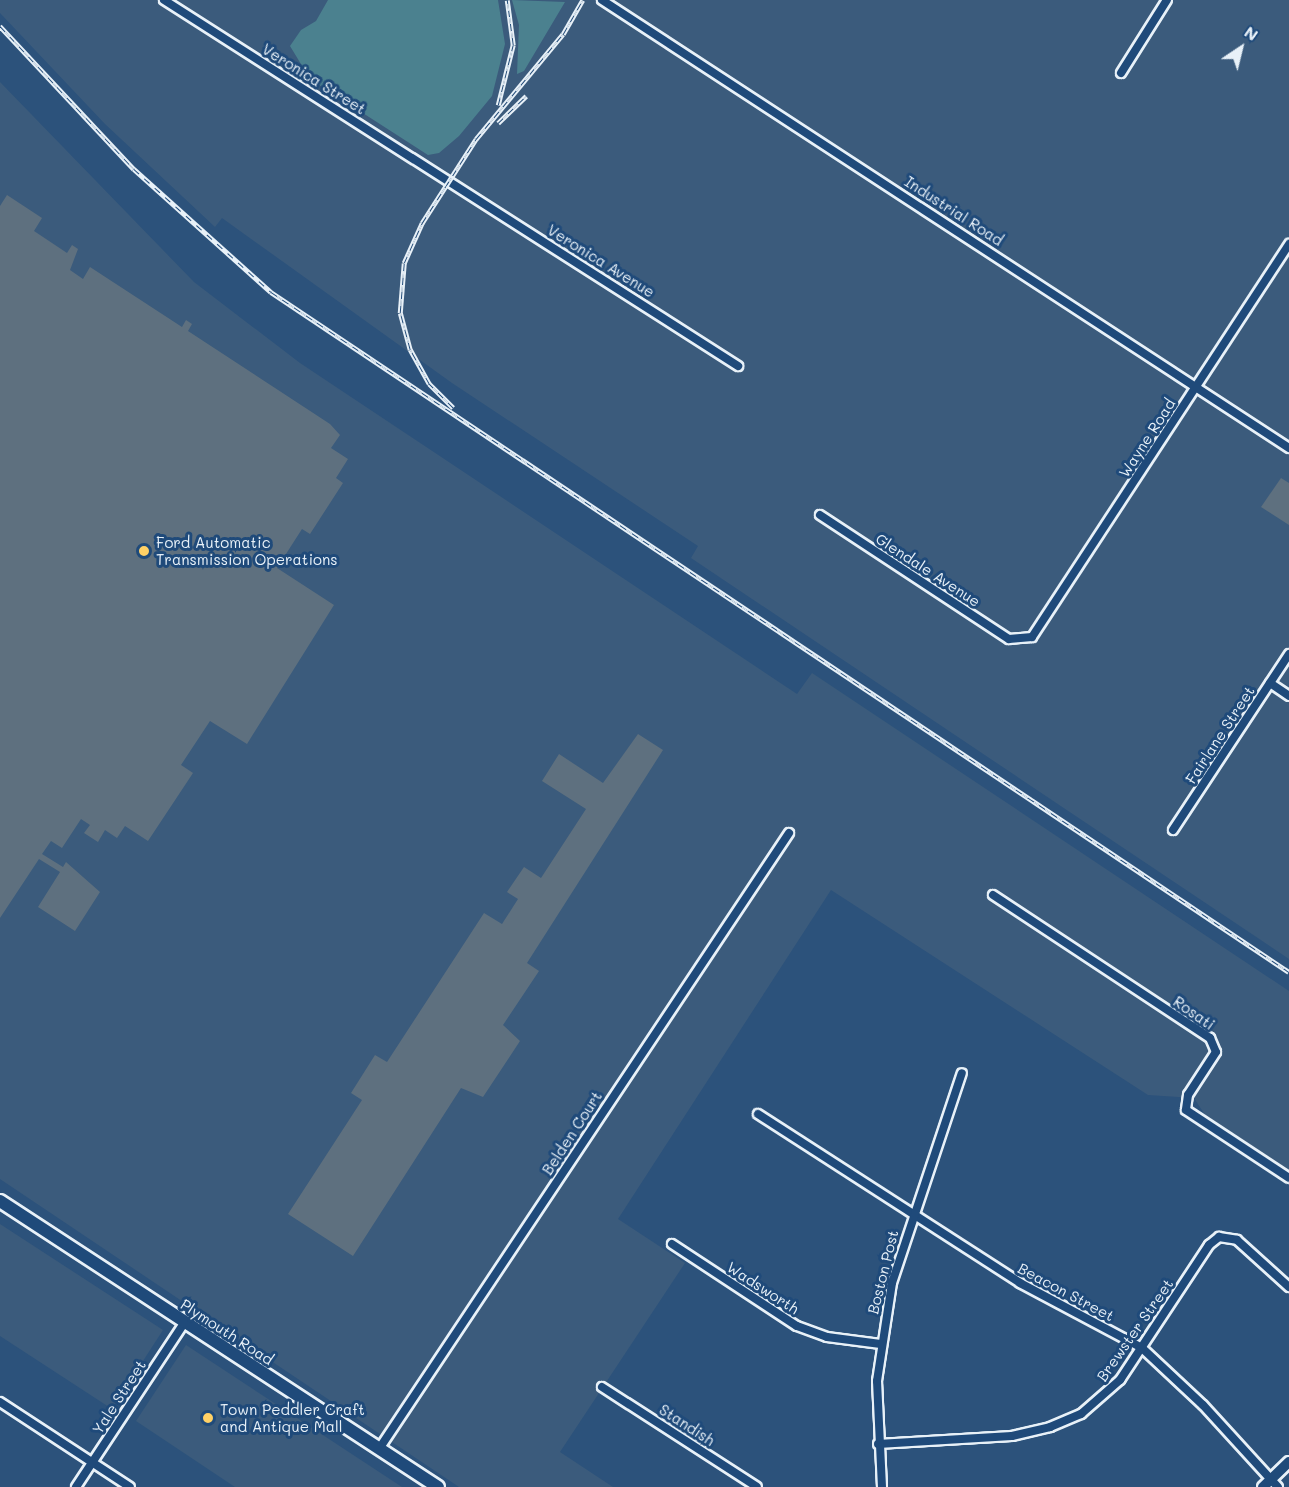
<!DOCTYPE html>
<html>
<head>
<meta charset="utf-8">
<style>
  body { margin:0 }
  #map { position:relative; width:1289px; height:1487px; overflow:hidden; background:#2c527b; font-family:Mali,sans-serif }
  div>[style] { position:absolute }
  .built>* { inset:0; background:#3b5b7c }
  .green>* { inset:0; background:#4b818f }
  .building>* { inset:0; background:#5e707f }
  .roads { filter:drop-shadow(2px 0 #e8f1f8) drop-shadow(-2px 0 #e8f1f8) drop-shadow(0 2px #e8f1f8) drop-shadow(0 -2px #e8f1f8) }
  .minor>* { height:8px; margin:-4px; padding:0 4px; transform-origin:4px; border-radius:4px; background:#1f4a7a }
  .tertiary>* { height:10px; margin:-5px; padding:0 5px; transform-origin:5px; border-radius:5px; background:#1f4a7a }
  .secondary>* { height:12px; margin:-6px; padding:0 6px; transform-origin:6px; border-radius:6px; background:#1f4a7a }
  .rail>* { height:4.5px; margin-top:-2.25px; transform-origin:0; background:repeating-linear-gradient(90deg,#1f4a7a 0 7px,#e8f1f8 0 14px); box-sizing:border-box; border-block:2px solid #e8f1f8 }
  .dots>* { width:16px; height:16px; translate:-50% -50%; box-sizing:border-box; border:3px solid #1f4a7a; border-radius:50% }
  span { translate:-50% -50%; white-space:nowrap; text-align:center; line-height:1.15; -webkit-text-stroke:6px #1f4a7a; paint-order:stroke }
  .street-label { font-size:15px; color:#e8f1f8 }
  .poi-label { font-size:15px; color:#e8f1f8 }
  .left { translate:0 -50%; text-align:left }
  .north { position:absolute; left:1211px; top:18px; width:60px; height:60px; -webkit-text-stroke:4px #1f4a7a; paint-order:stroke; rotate:35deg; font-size:16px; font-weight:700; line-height:24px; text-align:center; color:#e8f1f8 }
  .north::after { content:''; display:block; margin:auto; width:21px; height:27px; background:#e8f1f8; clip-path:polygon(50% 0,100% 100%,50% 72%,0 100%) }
</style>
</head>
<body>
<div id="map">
  <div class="built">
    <div style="clip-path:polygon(0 0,1289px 0,1289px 959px,691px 558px,698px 546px,452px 383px,222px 218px,215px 227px,105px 124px,0 13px)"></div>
    <div style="clip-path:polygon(0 82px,194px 282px,300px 363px,797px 694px,812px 673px,1289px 991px,1289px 1171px,1205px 1115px,1194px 1098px,1148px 1095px,831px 890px,618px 1219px,685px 1263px,560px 1452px,613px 1487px,459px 1487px,0 1179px)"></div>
    <div style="clip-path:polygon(0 1224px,163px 1330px,112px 1409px,0 1336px)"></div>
    <div style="clip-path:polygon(186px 1345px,402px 1487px,235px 1487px,136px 1421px)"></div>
  </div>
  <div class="green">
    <div style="clip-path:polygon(328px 0,498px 0,505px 44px,492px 96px,459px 136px,439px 153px,428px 155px,310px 79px,290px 46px,301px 30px,316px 21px)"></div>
    <div style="clip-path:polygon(512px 0,565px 2px,524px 71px,517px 74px,519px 25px)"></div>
  </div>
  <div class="building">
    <div style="clip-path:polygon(7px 195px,42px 218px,34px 231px,67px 253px,72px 245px,78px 249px,70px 270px,83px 279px,90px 267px,182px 327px,186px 320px,192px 324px,188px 331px,330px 424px,340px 435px,331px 448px,348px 459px,336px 478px,343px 483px,310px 534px,302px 529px,277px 568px,334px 605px,247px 744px,210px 721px,181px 765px,193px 773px,148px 841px,125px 826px,117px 838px,105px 830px,98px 842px,84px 833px,90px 825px,81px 819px,62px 848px,51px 841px,42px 854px,63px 867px,66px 862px,100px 892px,75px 931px,38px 907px,60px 872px,39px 859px,0 918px,0 206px)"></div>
    <div style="clip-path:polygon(1281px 478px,1289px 483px,1289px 525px,1261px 507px)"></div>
    <div style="clip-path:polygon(638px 734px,663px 750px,527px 963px,539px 971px,503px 1025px,520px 1041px,483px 1097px,461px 1088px,353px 1256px,288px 1214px,362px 1100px,351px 1093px,375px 1055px,387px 1062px,484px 913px,502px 924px,518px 899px,507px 892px,524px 867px,541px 878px,586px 809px,542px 781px,559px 754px,603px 783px)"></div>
  </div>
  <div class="roads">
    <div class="minor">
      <div style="left:164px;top:0;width:681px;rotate:32.52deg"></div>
      <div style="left:602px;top:0;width:820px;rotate:33.11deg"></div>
      <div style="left:1121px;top:73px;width:86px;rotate:-57.8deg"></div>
      <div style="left:820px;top:515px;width:226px;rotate:33.3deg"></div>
      <div style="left:1009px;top:639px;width:23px;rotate:-5deg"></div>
      <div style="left:1032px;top:637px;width:470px;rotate:-56.8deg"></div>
      <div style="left:1270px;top:683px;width:23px;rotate:34deg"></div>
      <div style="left:1173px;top:830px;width:211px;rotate:-56.6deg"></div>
      <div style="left:993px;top:895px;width:260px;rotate:33.4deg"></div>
      <div style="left:1210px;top:1038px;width:15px;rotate:67deg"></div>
      <div style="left:1216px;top:1052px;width:51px;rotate:123.1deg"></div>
      <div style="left:1188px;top:1095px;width:15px;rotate:98deg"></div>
      <div style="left:1186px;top:1110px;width:123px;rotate:33.4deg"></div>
      <div style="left:758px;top:1114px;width:312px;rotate:32.8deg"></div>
      <div style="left:1020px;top:1283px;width:138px;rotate:28deg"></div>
      <div style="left:1142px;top:1348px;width:83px;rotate:43.1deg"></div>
      <div style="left:1203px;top:1405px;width:111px;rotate:47.6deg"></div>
      <div style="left:672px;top:1244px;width:149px;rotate:33.3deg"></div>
      <div style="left:797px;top:1326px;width:32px;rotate:20deg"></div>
      <div style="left:827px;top:1337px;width:54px;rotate:7.4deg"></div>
      <div style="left:602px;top:1387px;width:184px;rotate:32.8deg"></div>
      <div style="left:0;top:1402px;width:155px;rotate:33.2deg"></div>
      <div style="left:878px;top:1444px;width:134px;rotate:-3.4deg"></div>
      <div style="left:1012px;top:1436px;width:39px;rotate:-13deg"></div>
      <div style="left:1050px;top:1427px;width:34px;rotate:-23deg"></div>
      <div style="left:1081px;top:1414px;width:52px;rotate:-41.1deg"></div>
      <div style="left:1120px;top:1380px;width:162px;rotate:-56.6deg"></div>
      <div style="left:1209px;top:1245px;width:13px;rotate:-39deg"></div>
      <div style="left:1219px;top:1237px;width:18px;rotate:9deg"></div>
      <div style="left:1237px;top:1240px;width:70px;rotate:42.1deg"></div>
      <div style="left:379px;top:1449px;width:740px;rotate:-56.35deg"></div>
      <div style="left:76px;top:1487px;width:198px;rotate:-56.6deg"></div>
      <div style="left:882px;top:1487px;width:106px;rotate:-92.7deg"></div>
      <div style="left:877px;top:1381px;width:99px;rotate:-81.3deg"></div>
      <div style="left:892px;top:1283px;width:221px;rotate:-71.6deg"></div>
    </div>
    <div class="tertiary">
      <div style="left:1263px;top:1487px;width:36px;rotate:-44deg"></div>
    </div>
    <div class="secondary">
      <div style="left:0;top:1201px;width:523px;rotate:33.14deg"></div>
    </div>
  </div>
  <div class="rail">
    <div style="left:0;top:26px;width:196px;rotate:46.9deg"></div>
    <div style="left:134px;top:169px;width:184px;rotate:41.9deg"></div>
    <div style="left:271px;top:292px;width:1224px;rotate:33.74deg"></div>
    <div style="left:498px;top:105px;width:62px;rotate:-76deg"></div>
    <div style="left:513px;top:45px;width:45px;rotate:-97.6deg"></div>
    <div style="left:498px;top:123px;width:39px;rotate:-44deg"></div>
    <div style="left:453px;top:408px;width:34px;rotate:-135deg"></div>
    <div style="left:429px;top:384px;width:39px;rotate:-119deg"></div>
    <div style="left:410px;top:350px;width:38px;rotate:-105deg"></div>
    <div style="left:400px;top:313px;width:50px;rotate:-85.4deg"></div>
    <div style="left:404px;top:263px;width:44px;rotate:-65.8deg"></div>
    <div style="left:422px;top:223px;width:100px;rotate:-57.3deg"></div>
    <div style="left:476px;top:139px;width:136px;rotate:-50.4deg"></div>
    <div style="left:563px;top:34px;width:39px;rotate:-60deg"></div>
  </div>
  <div class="dots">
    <div style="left:144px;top:551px;background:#ffd166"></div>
    <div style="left:208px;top:1418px;background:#ffd166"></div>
  </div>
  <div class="street-label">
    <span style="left:314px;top:79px;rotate:32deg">Veronica Street</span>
    <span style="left:954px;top:211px;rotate:33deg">Industrial Road</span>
    <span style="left:601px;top:261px;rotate:32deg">Veronica Avenue</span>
    <span style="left:1147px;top:438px;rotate:-57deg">Wayne Road</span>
    <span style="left:928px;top:570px;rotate:33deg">Glendale Avenue</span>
    <span style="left:1220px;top:735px;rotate:-57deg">Fairlane Street</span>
    <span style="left:1194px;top:1013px;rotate:35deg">Rosati</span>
    <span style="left:572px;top:1133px;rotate:-57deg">Belden Court</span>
    <span style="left:883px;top:1272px;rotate:-76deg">Boston Post</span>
    <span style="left:763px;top:1288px;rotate:33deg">Wadsworth</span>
    <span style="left:1066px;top:1292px;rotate:28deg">Beacon Street</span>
    <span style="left:1135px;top:1330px;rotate:-55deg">Brewster Street</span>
    <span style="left:227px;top:1332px;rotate:33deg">Plymouth Road</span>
    <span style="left:119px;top:1397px;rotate:-57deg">Yale Street</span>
    <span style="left:687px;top:1425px;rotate:33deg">Standish</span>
  </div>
  <div class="poi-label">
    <span class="left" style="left:156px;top:551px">Ford Automatic<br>Transmission Operations</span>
    <span class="left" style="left:220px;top:1418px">Town Peddler Craft<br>and Antique Mall</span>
  </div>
  <div class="north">N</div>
</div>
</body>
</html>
